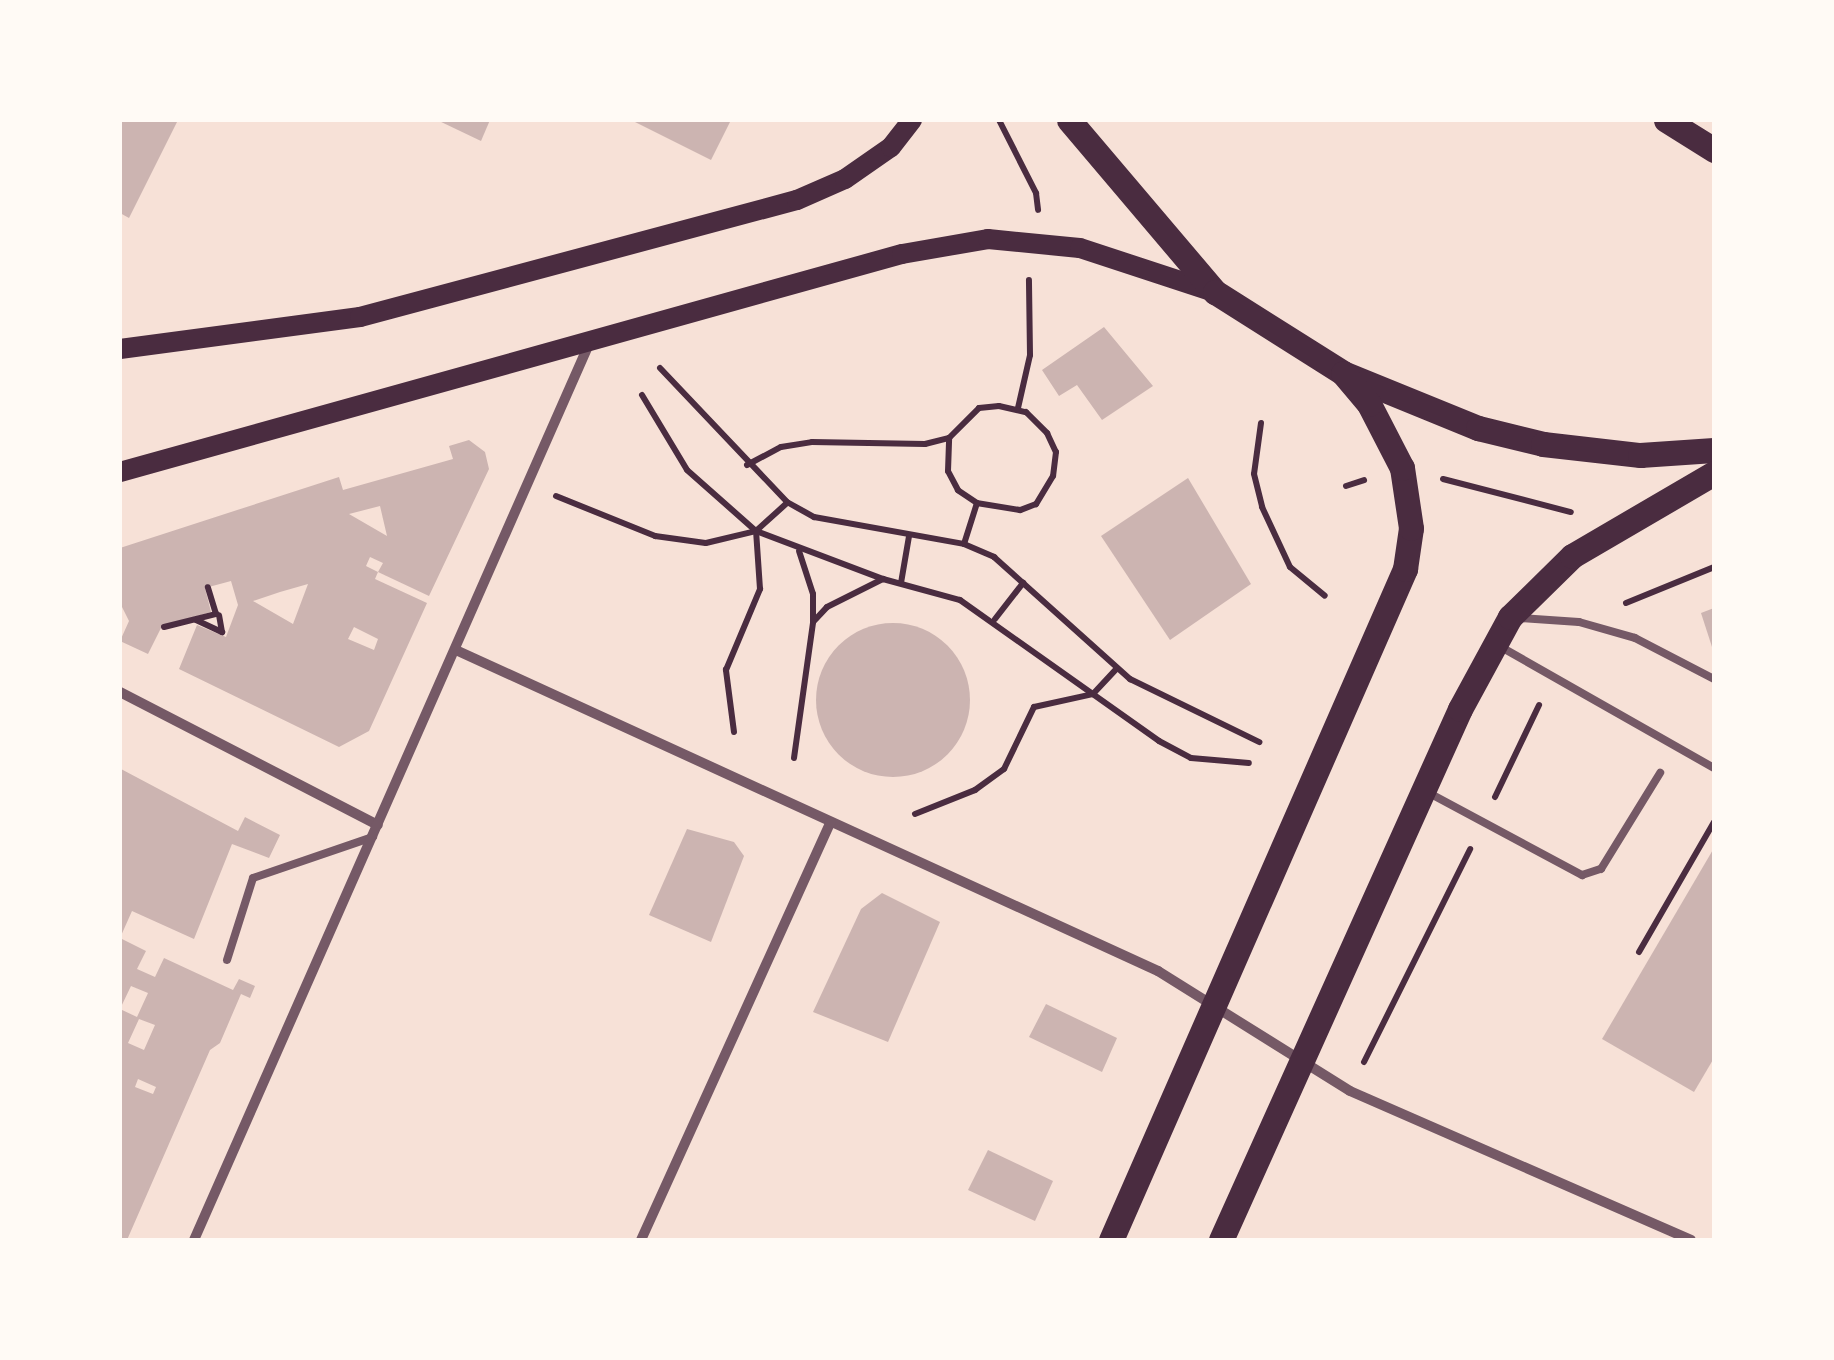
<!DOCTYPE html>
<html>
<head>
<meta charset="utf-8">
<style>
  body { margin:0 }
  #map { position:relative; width:1834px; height:1360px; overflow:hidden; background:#f7e1d7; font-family:"PT Sans Narrow",sans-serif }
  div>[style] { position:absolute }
  .building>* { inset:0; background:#ccb4b1 }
  .round { border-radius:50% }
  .path>* { height:6px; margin:-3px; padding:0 3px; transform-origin:3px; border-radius:3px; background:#4a2c40 }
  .service>* { height:8px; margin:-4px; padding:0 4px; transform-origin:4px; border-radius:4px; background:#755966 }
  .minor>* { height:10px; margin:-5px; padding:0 5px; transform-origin:5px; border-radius:5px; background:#755966 }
  .secondary>* { height:20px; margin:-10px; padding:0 10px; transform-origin:10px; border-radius:10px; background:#4a2c40 }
  .primary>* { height:25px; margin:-12.5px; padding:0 12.5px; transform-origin:12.5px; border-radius:12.5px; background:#4a2c40 }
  span { translate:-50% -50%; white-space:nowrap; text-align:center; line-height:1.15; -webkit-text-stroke:9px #fffaf5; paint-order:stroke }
  .frame { position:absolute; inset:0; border:122px solid #fffaf5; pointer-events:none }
</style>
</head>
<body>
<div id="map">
  <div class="building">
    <div style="clip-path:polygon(120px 120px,178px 120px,129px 218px,120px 213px)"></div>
    <div style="clip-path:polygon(437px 120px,490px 120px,481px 141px)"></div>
    <div style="clip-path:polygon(631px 120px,731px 120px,711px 160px)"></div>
    <div style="clip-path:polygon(1104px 327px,1153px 386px,1102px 420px,1077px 385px,1059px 396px,1042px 370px)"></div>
    <div style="clip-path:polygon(evenodd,469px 440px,485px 452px,489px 469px,429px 596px,378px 572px,383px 563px,370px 557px,366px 566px,378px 572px,375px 579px,427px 603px,369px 731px,339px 747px,179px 669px,197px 625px,226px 637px,238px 605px,231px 581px,205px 588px,211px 612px,162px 626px,148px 654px,120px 641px,129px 621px,120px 603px,120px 548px,339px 477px,343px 490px,453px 459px,449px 446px,469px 440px,380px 506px,387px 536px,349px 514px,380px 506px,469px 440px,308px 584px,293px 624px,253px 601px,280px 592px,308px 584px,469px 440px,354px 627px,378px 639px,374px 650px,348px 639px,354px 627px)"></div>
    <div style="clip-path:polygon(1188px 478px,1251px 584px,1170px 640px,1101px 536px)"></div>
    <div style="clip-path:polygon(1714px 608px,1714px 650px,1713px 650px,1701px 613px)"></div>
    <div class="round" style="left:816px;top:623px;width:154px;height:154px"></div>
    <div style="clip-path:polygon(evenodd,120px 757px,121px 769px,238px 831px,245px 817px,280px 835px,269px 858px,232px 844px,194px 939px,132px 911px,120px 938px,146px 951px,137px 969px,155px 977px,164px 958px,233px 990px,239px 979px,255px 986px,250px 998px,241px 994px,220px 1043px,210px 1050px,127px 1240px,120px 1240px,120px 1009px,137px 1017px,148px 993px,131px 986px,120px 1009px,120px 757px,139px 1019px,155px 1025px,144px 1050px,128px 1043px,139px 1019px,120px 757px,138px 1079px,156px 1087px,153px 1094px,135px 1087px,138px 1079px)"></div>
    <div style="clip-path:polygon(687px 829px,734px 842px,744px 856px,711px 942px,649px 915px)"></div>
    <div style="clip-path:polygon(1714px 848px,1714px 1058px,1694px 1092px,1602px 1039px)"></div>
    <div style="clip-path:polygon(882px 893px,940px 922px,888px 1042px,813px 1012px,861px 909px)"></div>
    <div style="clip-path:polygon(1046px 1004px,1117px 1038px,1102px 1072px,1029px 1037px)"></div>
    <div style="clip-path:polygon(988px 1150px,1053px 1181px,1035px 1221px,968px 1190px)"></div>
  </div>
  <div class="path">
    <div style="left:999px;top:120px;width:82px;rotate:63.1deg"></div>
    <div style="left:1036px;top:193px;width:17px;rotate:83deg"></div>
    <div style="left:660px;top:368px;width:185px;rotate:46.5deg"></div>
    <div style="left:787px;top:502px;width:31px;rotate:29deg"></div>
    <div style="left:814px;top:517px;width:152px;rotate:10.2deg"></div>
    <div style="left:964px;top:544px;width:33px;rotate:23deg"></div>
    <div style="left:994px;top:557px;width:183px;rotate:41.9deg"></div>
    <div style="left:1130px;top:679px;width:144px;rotate:26deg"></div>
    <div style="left:642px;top:395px;width:87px;rotate:59deg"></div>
    <div style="left:687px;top:470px;width:92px;rotate:41.5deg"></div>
    <div style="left:756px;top:531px;width:136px;rotate:20.7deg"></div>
    <div style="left:883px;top:579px;width:80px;rotate:15.3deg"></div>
    <div style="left:960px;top:600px;width:244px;rotate:35.3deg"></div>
    <div style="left:1159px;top:741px;width:36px;rotate:28deg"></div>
    <div style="left:1191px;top:758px;width:58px;rotate:4.9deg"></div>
    <div style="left:1018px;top:408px;width:54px;rotate:-77.2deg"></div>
    <div style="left:1030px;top:355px;width:75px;rotate:-90.8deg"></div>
    <div style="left:1261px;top:423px;width:51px;rotate:97.8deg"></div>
    <div style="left:1254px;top:474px;width:34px;rotate:76deg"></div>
    <div style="left:1262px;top:507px;width:66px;rotate:65deg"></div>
    <div style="left:1290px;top:567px;width:45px;rotate:39.6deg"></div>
    <div style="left:747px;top:465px;width:38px;rotate:-28deg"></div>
    <div style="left:781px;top:447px;width:31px;rotate:-9deg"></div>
    <div style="left:812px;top:442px;width:113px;rotate:1deg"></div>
    <div style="left:925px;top:444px;width:25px;rotate:-14deg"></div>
    <div style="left:949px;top:438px;width:42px;rotate:-45deg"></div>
    <div style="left:979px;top:408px;width:20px;rotate:-6deg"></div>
    <div style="left:999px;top:406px;width:28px;rotate:13deg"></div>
    <div style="left:1026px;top:412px;width:30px;rotate:45deg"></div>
    <div style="left:1047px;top:433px;width:21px;rotate:65deg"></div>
    <div style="left:1056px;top:452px;width:24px;rotate:97deg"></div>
    <div style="left:1053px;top:476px;width:33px;rotate:121deg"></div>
    <div style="left:1036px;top:504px;width:17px;rotate:159deg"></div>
    <div style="left:1020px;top:510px;width:44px;rotate:-170.8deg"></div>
    <div style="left:977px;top:503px;width:23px;rotate:-146deg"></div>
    <div style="left:958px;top:490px;width:21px;rotate:-118deg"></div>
    <div style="left:948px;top:471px;width:33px;rotate:-88deg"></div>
    <div style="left:1443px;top:479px;width:132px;rotate:14.5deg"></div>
    <div style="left:1346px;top:486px;width:19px;rotate:-18deg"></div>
    <div style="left:556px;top:496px;width:107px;rotate:22deg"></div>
    <div style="left:655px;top:536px;width:51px;rotate:7.8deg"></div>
    <div style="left:706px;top:543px;width:51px;rotate:-13.5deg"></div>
    <div style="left:756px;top:531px;width:42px;rotate:-42.1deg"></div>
    <div style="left:964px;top:544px;width:43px;rotate:-72.4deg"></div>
    <div style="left:901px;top:583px;width:48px;rotate:-80.3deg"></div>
    <div style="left:1626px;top:603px;width:95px;rotate:-22.2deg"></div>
    <div style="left:995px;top:619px;width:46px;rotate:-52.1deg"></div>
    <div style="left:196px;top:620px;width:29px;rotate:25deg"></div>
    <div style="left:222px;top:632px;width:17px;rotate:-100deg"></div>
    <div style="left:814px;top:621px;width:19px;rotate:-47deg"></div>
    <div style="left:827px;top:607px;width:63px;rotate:-26.6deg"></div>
    <div style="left:164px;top:627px;width:54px;rotate:-14deg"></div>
    <div style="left:216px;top:614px;width:28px;rotate:-107deg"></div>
    <div style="left:734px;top:732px;width:63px;rotate:-97.4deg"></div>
    <div style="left:726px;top:670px;width:88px;rotate:-67.2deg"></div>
    <div style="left:760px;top:589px;width:58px;rotate:-93.9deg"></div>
    <div style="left:794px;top:758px;width:137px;rotate:-82deg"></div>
    <div style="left:813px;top:622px;width:28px;rotate:-90deg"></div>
    <div style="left:813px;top:594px;width:45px;rotate:-108deg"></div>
    <div style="left:1495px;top:797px;width:102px;rotate:-64.4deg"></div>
    <div style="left:915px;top:814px;width:65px;rotate:-21.8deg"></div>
    <div style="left:975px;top:790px;width:36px;rotate:-36deg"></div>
    <div style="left:1004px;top:769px;width:69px;rotate:-64.2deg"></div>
    <div style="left:1034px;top:707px;width:60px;rotate:-12.4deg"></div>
    <div style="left:1093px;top:694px;width:35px;rotate:-47deg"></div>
    <div style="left:1639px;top:952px;width:150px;rotate:-60deg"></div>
    <div style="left:1364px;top:1062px;width:238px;rotate:-63.5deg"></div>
  </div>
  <div class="service">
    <div style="left:1520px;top:618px;width:59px;rotate:3.9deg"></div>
    <div style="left:1579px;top:622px;width:58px;rotate:15.9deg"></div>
    <div style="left:1635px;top:638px;width:89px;rotate:27.4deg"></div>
    <div style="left:1501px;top:647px;width:245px;rotate:29.6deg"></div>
    <div style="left:1429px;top:793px;width:174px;rotate:28.2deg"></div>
    <div style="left:1582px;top:875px;width:20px;rotate:-18deg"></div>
    <div style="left:1601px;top:869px;width:113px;rotate:-58.4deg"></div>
    <div style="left:227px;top:960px;width:86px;rotate:-72.4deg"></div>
    <div style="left:253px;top:878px;width:127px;rotate:-18.9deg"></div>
  </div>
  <div class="minor">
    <div style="left:458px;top:651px;width:770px;rotate:24.57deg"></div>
    <div style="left:1158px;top:971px;width:226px;rotate:32deg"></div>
    <div style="left:1350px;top:1091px;width:372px;rotate:23.6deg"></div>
    <div style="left:120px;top:692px;width:290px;rotate:27.3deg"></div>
    <div style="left:194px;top:1240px;width:979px;rotate:-66.21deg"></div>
    <div style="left:641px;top:1240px;width:459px;rotate:-65.6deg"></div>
  </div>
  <div class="secondary">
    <div style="left:120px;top:349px;width:242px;rotate:-7.6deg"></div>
    <div style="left:360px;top:317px;width:452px;rotate:-15deg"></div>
    <div style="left:797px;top:200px;width:52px;rotate:-23.6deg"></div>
    <div style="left:845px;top:179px;width:56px;rotate:-34.8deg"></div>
    <div style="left:891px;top:147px;width:34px;rotate:-52deg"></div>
    <div style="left:120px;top:472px;width:812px;rotate:-15.58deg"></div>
    <div style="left:902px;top:254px;width:87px;rotate:-9.9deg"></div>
    <div style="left:988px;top:239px;width:92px;rotate:5.6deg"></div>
    <div style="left:1080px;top:248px;width:141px;rotate:18.2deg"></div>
  </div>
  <div class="primary">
    <div style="left:1069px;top:120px;width:226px;rotate:49.7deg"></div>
    <div style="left:1215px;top:292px;width:151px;rotate:32.3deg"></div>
    <div style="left:1343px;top:373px;width:146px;rotate:22.2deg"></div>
    <div style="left:1478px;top:428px;width:67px;rotate:13.8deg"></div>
    <div style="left:1543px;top:444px;width:98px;rotate:6.5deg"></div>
    <div style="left:1640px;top:455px;width:74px;rotate:-3.9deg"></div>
    <div style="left:1666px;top:120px;width:57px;rotate:32deg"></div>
    <div style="left:1111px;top:1240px;width:733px;rotate:-66.34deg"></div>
    <div style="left:1405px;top:569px;width:41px;rotate:-81.7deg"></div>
    <div style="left:1411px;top:528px;width:61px;rotate:-98.5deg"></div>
    <div style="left:1402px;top:468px;width:72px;rotate:-117.3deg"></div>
    <div style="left:1369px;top:404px;width:40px;rotate:-130deg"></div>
    <div style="left:1221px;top:1240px;width:582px;rotate:-65.77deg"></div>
    <div style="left:1460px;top:709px;width:105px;rotate:-61.5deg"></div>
    <div style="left:1510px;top:617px;width:87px;rotate:-44.5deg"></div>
    <div style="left:1572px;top:556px;width:164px;rotate:-30.3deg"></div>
  </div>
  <div class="frame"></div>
</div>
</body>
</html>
